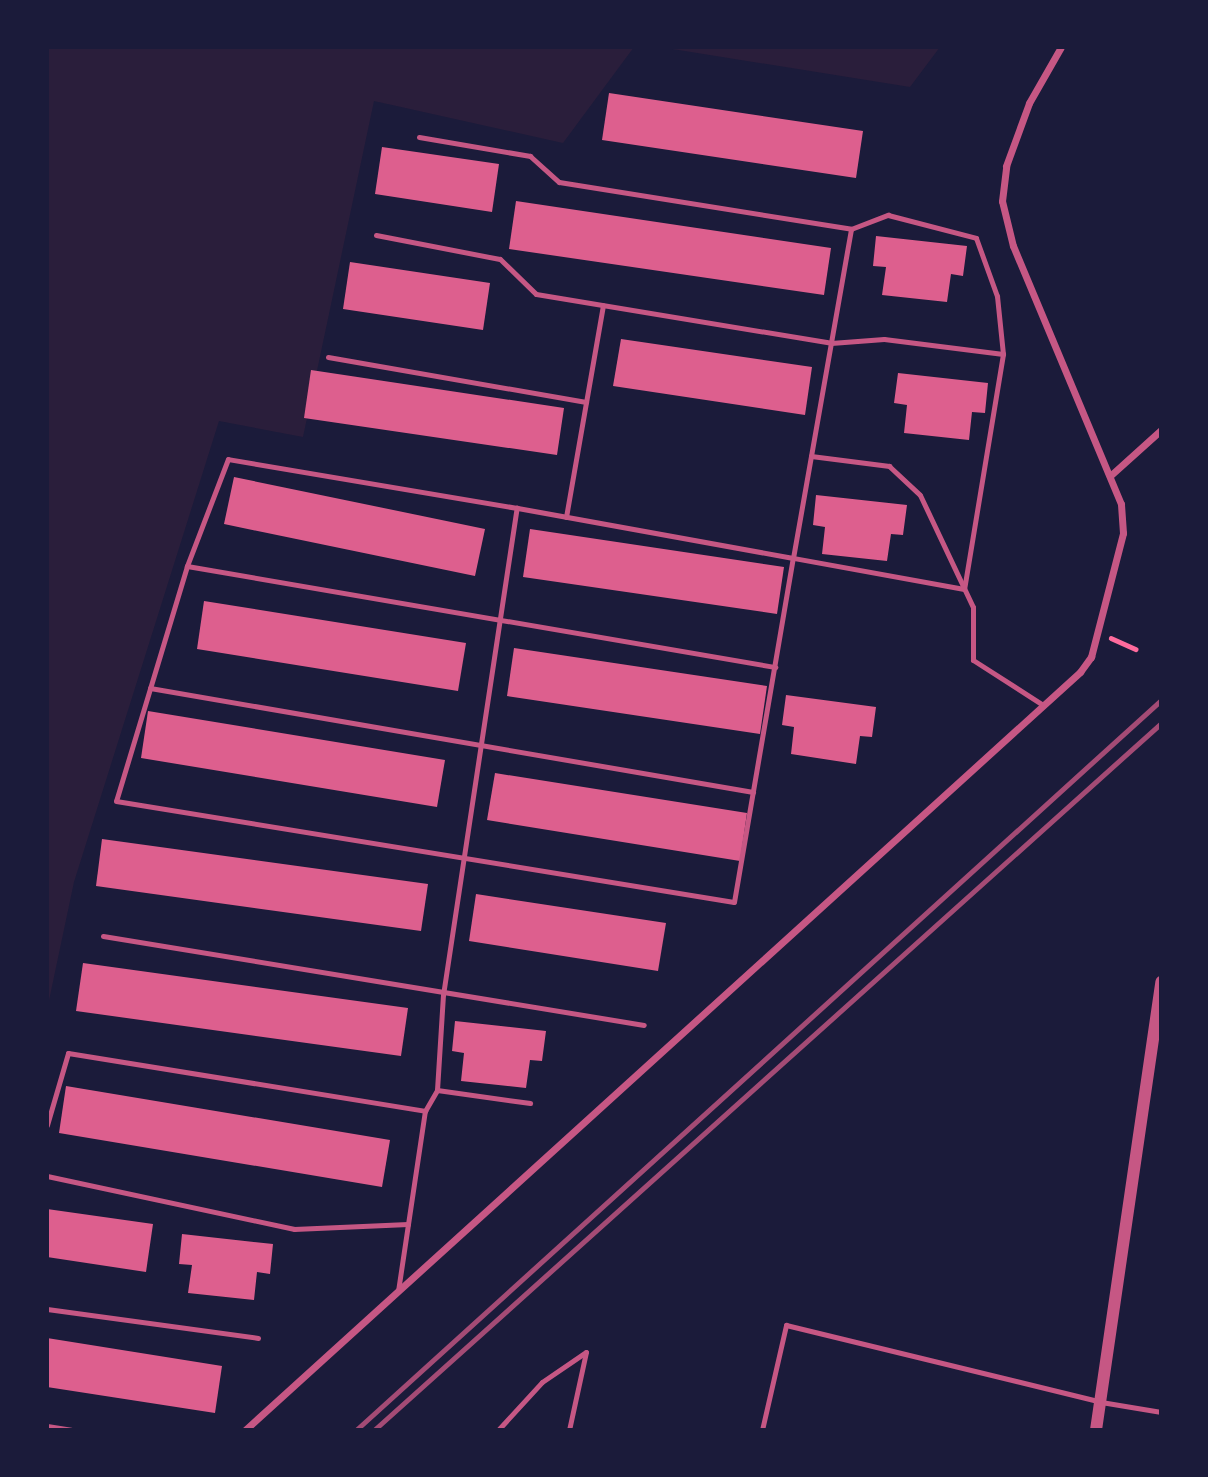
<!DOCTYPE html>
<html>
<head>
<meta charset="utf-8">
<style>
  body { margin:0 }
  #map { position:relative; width:1208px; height:1477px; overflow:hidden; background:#1b1b3a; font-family:"Sofia Sans Condensed",sans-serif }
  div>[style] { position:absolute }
  .green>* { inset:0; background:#2a1e3b }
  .building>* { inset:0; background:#dd5f8e }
  .path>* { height:4.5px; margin:-2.25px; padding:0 2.25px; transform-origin:2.25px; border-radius:2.25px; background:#ff6b9d }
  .service>* { height:5px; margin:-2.5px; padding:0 2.5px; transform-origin:2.5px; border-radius:2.5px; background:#c65784 }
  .minor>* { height:7px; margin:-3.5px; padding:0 3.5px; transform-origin:3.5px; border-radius:3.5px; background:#c65784 }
  .tertiary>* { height:12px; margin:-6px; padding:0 6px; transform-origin:6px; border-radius:6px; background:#c65784 }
  .rail>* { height:5px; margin:-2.5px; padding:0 2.5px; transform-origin:2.5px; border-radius:2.5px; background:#a44b75 }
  span { translate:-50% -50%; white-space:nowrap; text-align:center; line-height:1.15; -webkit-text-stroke:7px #1b1b3a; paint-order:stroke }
  .frame { position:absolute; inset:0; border:49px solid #1b1b3a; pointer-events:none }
</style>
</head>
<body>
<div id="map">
  <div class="green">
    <div style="clip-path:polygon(47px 47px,634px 47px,563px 143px,374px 101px,303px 437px,219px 421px,74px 882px,47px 1010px)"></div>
    <div style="clip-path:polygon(660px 47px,940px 47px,910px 87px)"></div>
  </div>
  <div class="building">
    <div style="clip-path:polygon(609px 93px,863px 131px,856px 178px,602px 140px)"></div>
    <div style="clip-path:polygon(382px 147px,499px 164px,492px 212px,375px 194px)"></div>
    <div style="clip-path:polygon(516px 201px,831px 248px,824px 295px,509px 249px)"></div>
    <div style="clip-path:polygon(876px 236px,967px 246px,963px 276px,951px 274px,947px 302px,882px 295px,886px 267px,873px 266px)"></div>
    <div style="clip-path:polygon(350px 262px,490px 283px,483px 330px,343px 309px)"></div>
    <div style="clip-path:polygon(621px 339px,812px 367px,805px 415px,613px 386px)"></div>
    <div style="clip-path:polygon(311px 370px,564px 408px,557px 455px,304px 418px)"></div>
    <div style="clip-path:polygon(898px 373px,988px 383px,985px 413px,972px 412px,969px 440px,904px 433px,907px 405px,894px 403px)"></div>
    <div style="clip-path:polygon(234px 477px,485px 529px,475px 576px,224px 524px)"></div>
    <div style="clip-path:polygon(816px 495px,907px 505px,903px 535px,891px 534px,887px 561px,822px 554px,825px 527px,813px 525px)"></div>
    <div style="clip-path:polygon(530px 529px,784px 567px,777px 614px,523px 577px)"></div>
    <div style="clip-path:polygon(204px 601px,466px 643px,458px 691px,197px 649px)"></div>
    <div style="clip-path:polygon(514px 648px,767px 686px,760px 734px,507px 696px)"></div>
    <div style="clip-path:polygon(786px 695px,876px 707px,872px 737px,860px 736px,856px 764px,791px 754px,794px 727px,782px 725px)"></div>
    <div style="clip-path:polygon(148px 711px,445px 760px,437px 807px,141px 758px)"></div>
    <div style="clip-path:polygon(495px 773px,747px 813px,740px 861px,487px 820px)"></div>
    <div style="clip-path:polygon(102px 839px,428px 884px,421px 931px,96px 886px)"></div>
    <div style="clip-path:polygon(476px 894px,666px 923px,658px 971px,469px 941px)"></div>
    <div style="clip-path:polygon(83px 963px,408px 1008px,401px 1056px,76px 1011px)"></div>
    <div style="clip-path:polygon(455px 1021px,546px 1031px,542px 1061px,530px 1060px,526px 1088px,461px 1081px,464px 1053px,452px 1051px)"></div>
    <div style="clip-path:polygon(66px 1086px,390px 1140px,382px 1187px,59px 1133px)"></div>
    <div style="clip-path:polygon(47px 1209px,153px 1224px,146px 1272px,47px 1257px)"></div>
    <div style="clip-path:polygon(182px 1234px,273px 1244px,270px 1274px,257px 1272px,254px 1300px,188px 1293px,192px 1265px,179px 1264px)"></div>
    <div style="clip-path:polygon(47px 1338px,222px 1366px,215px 1413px,47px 1387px)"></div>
  </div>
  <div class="path">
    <div style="left:1111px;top:638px;width:27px;rotate:24deg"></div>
  </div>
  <div class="service">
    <div style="left:419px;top:137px;width:113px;rotate:9.7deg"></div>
    <div style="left:530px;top:156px;width:39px;rotate:42deg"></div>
    <div style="left:559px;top:182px;width:296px;rotate:9.1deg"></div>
    <div style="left:851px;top:229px;width:40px;rotate:-21deg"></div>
    <div style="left:888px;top:215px;width:91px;rotate:14.6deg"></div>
    <div style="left:976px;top:238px;width:62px;rotate:70.1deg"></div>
    <div style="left:997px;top:296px;width:58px;rotate:84.1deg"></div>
    <div style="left:1003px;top:354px;width:238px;rotate:99.4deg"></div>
    <div style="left:964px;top:589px;width:174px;rotate:-169.7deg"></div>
    <div style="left:793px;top:558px;width:280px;rotate:-169.7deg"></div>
    <div style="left:517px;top:508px;width:293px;rotate:-170.4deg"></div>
    <div style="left:228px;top:459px;width:115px;rotate:111deg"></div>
    <div style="left:187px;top:566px;width:245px;rotate:106.8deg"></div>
    <div style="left:116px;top:801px;width:626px;rotate:9.28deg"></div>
    <div style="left:734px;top:902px;width:349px;rotate:-80.3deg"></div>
    <div style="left:793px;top:558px;width:334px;rotate:-80deg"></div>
    <div style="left:376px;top:235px;width:126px;rotate:11deg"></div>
    <div style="left:500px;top:259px;width:50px;rotate:44.2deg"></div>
    <div style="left:536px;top:294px;width:299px;rotate:9.4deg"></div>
    <div style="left:831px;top:343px;width:53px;rotate:-4.3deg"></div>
    <div style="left:884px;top:339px;width:120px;rotate:7.2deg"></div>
    <div style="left:328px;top:357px;width:262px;rotate:9.9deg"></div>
    <div style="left:811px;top:456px;width:79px;rotate:7.3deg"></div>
    <div style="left:889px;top:466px;width:42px;rotate:43.1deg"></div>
    <div style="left:920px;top:495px;width:124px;rotate:64.7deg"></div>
    <div style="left:973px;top:607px;width:53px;rotate:90deg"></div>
    <div style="left:973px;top:660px;width:83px;rotate:32.7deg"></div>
    <div style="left:566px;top:517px;width:215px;rotate:-80.1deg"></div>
    <div style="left:187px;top:566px;width:597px;rotate:9.75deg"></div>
    <div style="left:150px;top:688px;width:612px;rotate:9.79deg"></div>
    <div style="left:103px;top:936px;width:548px;rotate:9.34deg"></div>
    <div style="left:437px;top:1090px;width:94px;rotate:8deg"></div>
    <div style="left:47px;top:1125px;width:75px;rotate:-73.7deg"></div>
    <div style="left:68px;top:1053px;width:362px;rotate:9.2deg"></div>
    <div style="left:47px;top:1176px;width:253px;rotate:12.1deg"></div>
    <div style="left:294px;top:1229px;width:114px;rotate:-2.5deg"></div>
    <div style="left:398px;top:1291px;width:182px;rotate:-81.5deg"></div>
    <div style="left:425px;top:1111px;width:24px;rotate:-60deg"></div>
    <div style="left:437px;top:1090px;width:95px;rotate:-86.4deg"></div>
    <div style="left:443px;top:995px;width:493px;rotate:-81.4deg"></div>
    <div style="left:47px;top:1309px;width:213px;rotate:7.8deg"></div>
    <div style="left:47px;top:1426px;width:24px;rotate:9deg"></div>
    <div style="left:498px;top:1430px;width:65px;rotate:-47.5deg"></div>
    <div style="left:542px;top:1382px;width:53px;rotate:-34.3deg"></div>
    <div style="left:586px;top:1352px;width:80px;rotate:102.3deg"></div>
    <div style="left:762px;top:1430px;width:108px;rotate:-77.1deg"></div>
    <div style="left:786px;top:1325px;width:324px;rotate:13.7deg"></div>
    <div style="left:1101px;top:1402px;width:61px;rotate:9.5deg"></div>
  </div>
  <div class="minor">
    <div style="left:1111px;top:475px;width:67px;rotate:-42deg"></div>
    <div style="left:245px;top:1430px;width:1128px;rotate:-42.23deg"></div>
    <div style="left:1080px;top:672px;width:19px;rotate:-54deg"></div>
    <div style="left:1091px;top:657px;width:128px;rotate:-75.5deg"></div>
    <div style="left:1123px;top:533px;width:29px;rotate:-94deg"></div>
    <div style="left:1121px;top:504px;width:280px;rotate:-112.7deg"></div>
    <div style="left:1013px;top:246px;width:46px;rotate:-103.7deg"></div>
    <div style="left:1002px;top:201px;width:35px;rotate:-83deg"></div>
    <div style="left:1006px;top:166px;width:67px;rotate:-69.9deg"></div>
    <div style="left:1029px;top:103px;width:64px;rotate:-60.3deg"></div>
  </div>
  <div class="tertiary">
    <div style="left:1096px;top:1430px;width:453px;rotate:-81.7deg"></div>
  </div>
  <div class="rail">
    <div style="left:356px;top:1430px;width:1087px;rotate:-42.2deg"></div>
    <div style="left:374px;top:1430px;width:1058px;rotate:-41.93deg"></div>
  </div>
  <div class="frame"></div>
</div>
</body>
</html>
